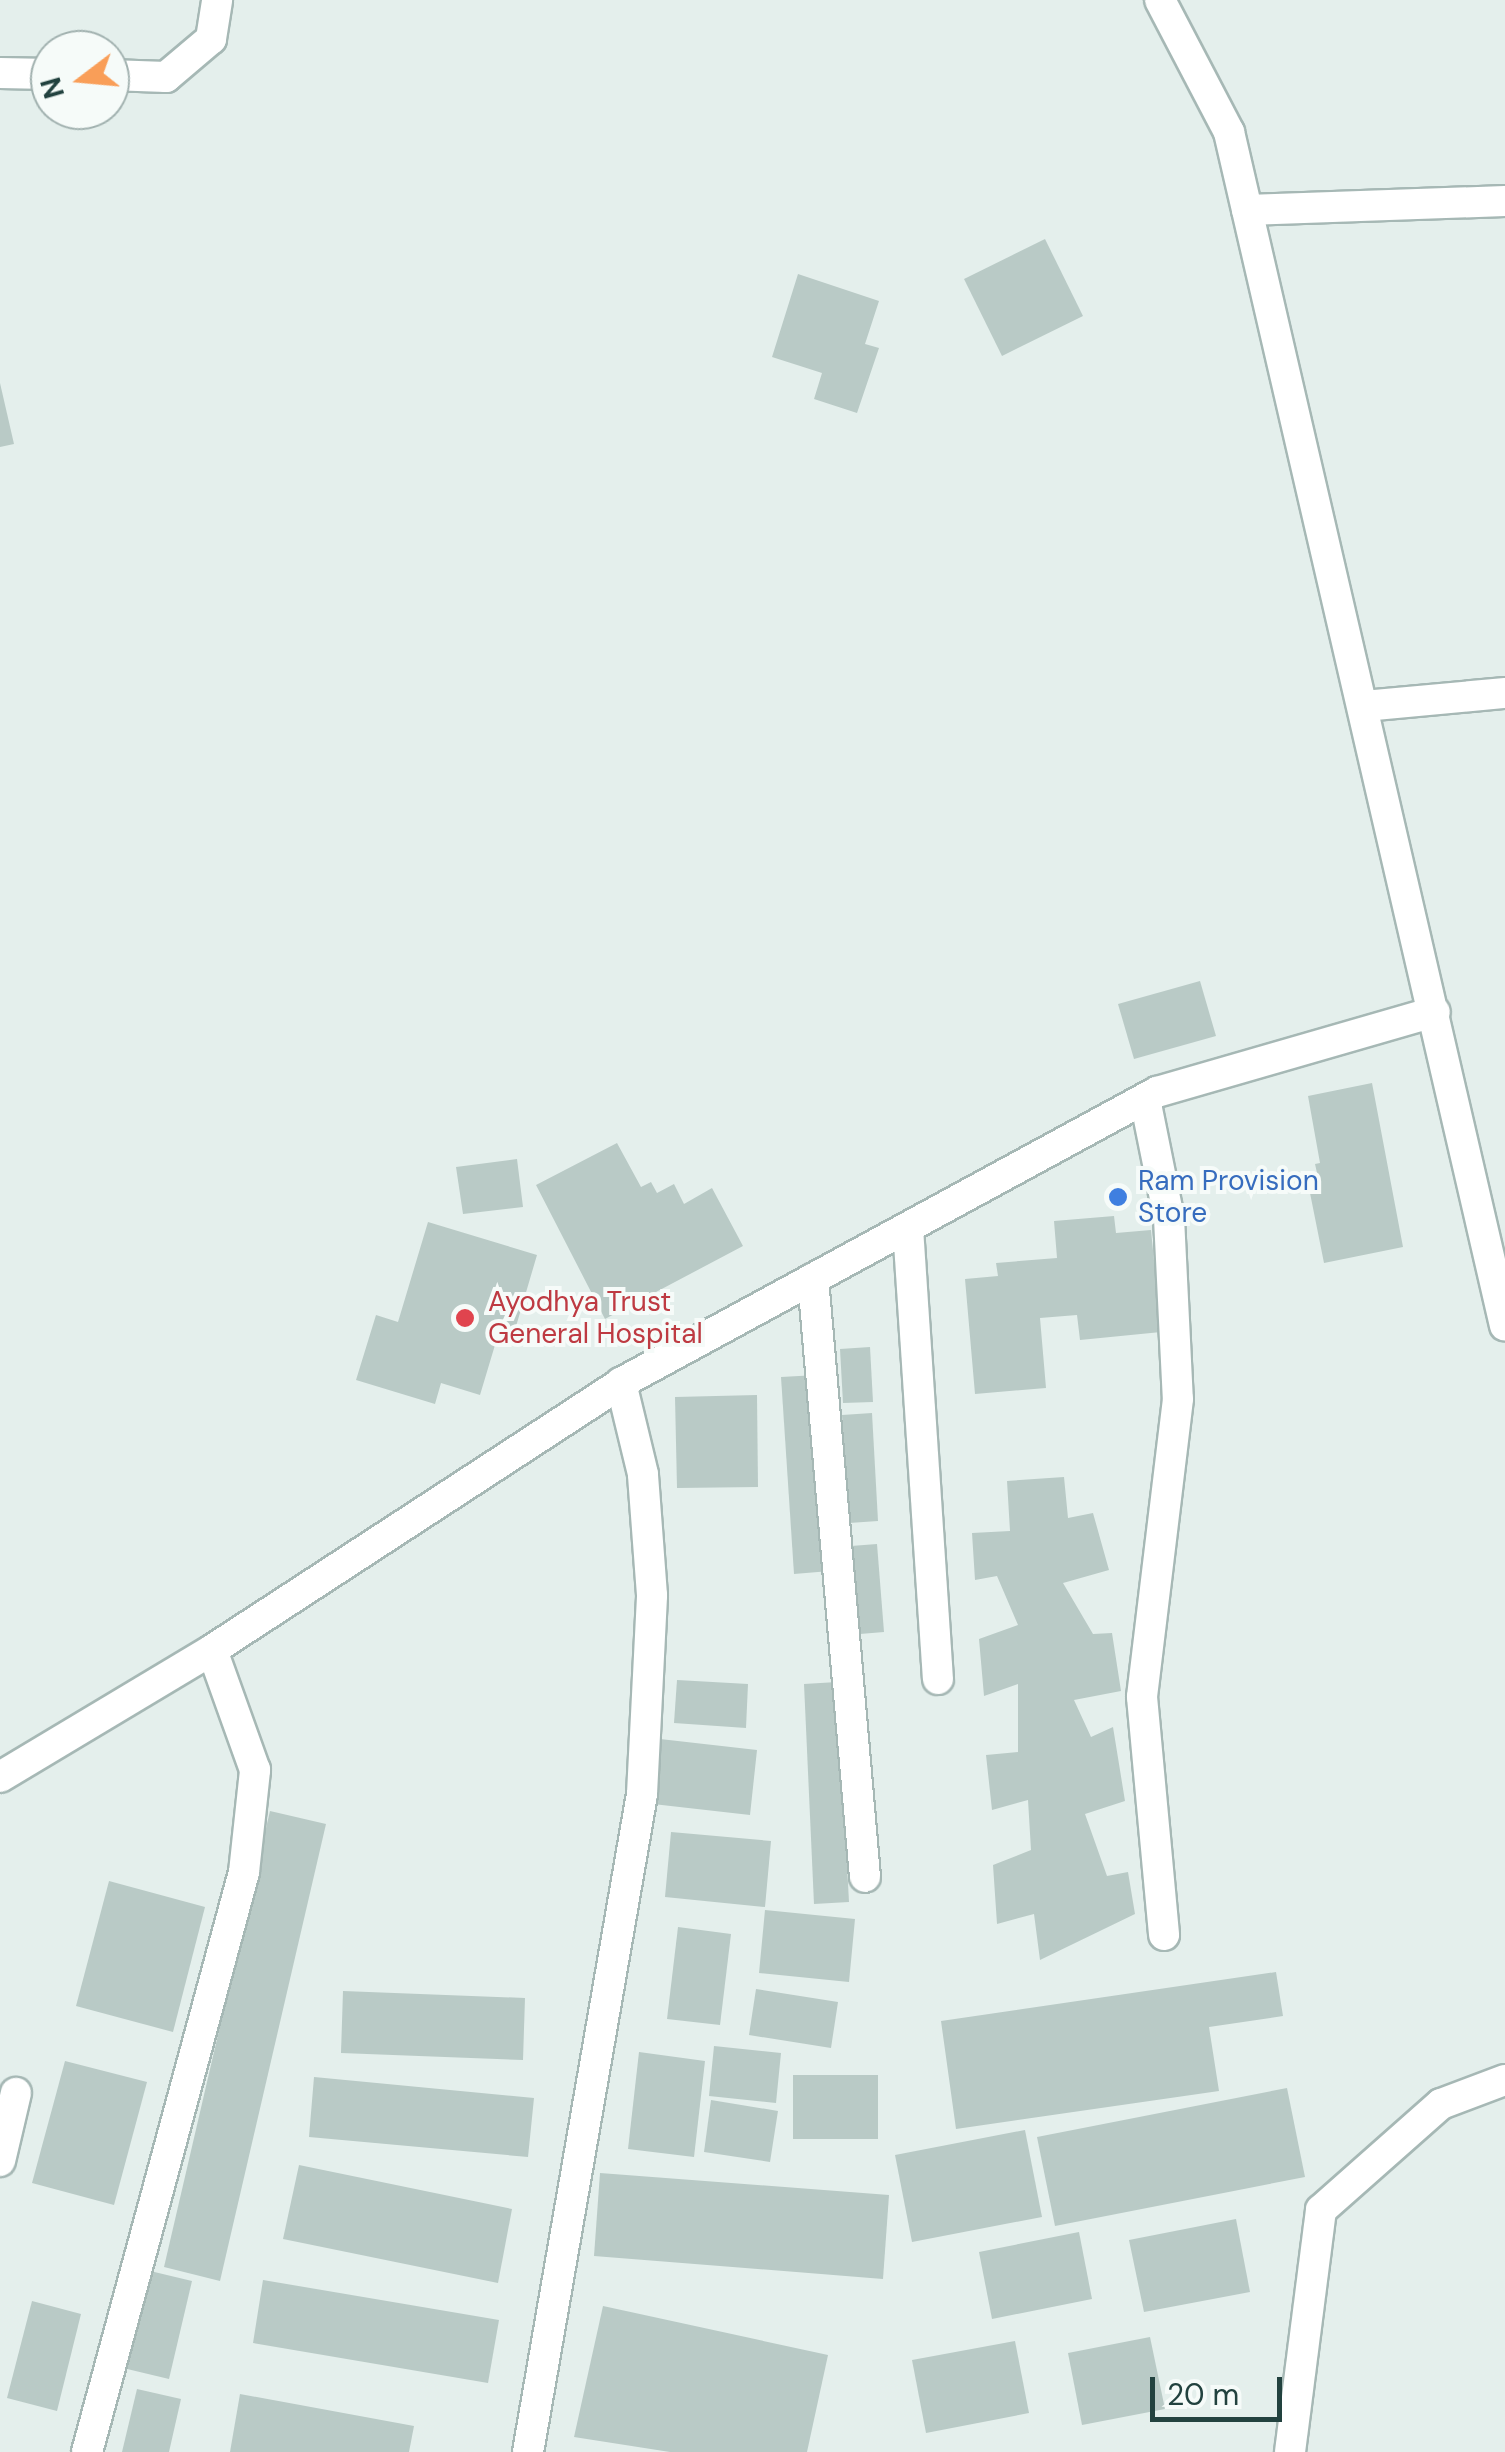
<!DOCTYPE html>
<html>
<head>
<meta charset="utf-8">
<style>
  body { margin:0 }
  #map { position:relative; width:1505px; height:2452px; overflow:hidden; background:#e4efec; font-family:"DM Sans",sans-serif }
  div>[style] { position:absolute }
  .building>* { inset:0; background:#b9cac6 }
  .roads { filter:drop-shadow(2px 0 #a6b8b5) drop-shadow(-2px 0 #a6b8b5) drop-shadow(0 2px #a6b8b5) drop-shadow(0 -2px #a6b8b5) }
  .minor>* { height:30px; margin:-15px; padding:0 15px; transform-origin:15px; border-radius:15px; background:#fff }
  .dots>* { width:28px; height:28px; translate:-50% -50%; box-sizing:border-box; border:5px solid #f6fbf9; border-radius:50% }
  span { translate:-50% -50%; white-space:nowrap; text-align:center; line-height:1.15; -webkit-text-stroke:8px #f6fbf9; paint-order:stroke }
  .shop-label { font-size:28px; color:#366cbe }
  .left { translate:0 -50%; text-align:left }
  .health-label { font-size:28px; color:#be3a42 }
  .north { position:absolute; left:30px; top:30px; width:100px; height:100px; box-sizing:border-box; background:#f6fbf9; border:2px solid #a1b1af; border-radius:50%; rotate:254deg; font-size:28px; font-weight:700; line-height:40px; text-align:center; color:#22423f }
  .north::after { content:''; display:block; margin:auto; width:35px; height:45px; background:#f99e58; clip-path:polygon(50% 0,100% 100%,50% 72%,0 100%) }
  .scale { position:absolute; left:1150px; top:2377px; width:132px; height:45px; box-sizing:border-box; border:5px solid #22423f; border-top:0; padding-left:12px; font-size:30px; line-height:35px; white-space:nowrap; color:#22423f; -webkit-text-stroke:8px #f6fbf9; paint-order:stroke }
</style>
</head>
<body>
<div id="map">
  <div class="building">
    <div style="clip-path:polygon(1045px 239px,1083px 316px,1002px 356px,964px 279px)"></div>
    <div style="clip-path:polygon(798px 274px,879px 301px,865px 344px,879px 348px,857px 413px,814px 399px,822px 373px,772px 357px)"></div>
    <div style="clip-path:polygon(0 383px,14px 444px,0 447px)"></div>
    <div style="clip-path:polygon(1200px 981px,1216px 1036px,1134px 1059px,1118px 1004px)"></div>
    <div style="clip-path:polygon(1372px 1083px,1403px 1247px,1324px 1263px,1310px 1193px,1321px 1191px,1315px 1164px,1320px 1163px,1308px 1096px)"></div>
    <div style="clip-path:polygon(617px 1143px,641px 1187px,651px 1182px,657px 1193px,674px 1184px,684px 1204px,712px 1188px,743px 1246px,605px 1319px,536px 1185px)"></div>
    <div style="clip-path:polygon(517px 1159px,523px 1207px,463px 1214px,456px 1167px)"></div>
    <div style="clip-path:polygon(1114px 1216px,1116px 1233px,1151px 1230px,1161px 1332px,1080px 1340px,1077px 1315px,1040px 1318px,1046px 1388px,975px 1394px,965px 1279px,998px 1276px,996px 1263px,1057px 1258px,1054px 1221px)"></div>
    <div style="clip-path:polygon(428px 1222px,537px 1255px,512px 1340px,498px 1335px,480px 1395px,441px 1383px,435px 1404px,356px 1380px,376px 1315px,398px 1322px)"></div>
    <div style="clip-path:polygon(870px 1347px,873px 1402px,843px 1403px,840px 1349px)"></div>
    <div style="clip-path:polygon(817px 1375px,830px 1571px,794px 1574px,781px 1377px)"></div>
    <div style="clip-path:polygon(757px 1395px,758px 1487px,677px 1488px,675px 1397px)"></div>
    <div style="clip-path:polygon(872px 1413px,878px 1521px,849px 1523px,842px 1415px)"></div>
    <div style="clip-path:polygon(1064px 1477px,1068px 1518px,1093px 1513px,1109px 1570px,1063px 1583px,1093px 1634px,1112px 1633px,1121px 1691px,1074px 1700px,1091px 1737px,1113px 1727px,1125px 1801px,1085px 1814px,1107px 1876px,1128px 1872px,1135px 1914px,1040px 1960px,1034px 1914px,997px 1924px,993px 1865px,1031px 1850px,1028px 1800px,992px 1810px,986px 1755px,1018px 1752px,1018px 1684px,984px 1696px,979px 1639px,1018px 1625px,997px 1576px,975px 1580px,972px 1533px,1010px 1531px,1007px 1481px)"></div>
    <div style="clip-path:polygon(877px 1544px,884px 1632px,860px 1634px,851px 1546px)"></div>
    <div style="clip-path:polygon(677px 1680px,748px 1684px,746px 1728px,674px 1723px)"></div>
    <div style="clip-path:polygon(837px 1682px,849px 1902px,814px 1904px,804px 1684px)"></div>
    <div style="clip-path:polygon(660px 1739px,757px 1750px,750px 1815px,653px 1804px)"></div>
    <div style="clip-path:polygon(270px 1811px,326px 1824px,220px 2281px,164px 2267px)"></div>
    <div style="clip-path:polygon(671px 1832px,771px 1841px,765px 1907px,665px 1897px)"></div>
    <div style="clip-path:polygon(109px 1881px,205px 1907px,173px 2032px,76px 2006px)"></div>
    <div style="clip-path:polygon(765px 1910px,855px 1919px,849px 1982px,759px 1973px)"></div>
    <div style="clip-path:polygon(678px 1927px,731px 1934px,720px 2025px,667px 2019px)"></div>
    <div style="clip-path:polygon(1276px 1972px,1283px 2016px,1209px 2027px,1219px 2091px,956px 2129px,941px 2021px)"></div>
    <div style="clip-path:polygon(756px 1989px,838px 2002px,831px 2048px,749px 2035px)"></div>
    <div style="clip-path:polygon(343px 1991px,525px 1998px,523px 2060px,341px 2053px)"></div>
    <div style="clip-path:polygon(714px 2046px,781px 2053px,776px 2103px,709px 2096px)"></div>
    <div style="clip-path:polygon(639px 2052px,705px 2061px,694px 2157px,628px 2149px)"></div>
    <div style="clip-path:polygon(65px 2061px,147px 2082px,114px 2205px,32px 2183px)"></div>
    <div style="clip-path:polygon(793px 2075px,878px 2075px,878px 2139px,793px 2139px)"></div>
    <div style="clip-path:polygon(314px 2077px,534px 2098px,528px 2157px,309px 2137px)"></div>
    <div style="clip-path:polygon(1287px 2088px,1305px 2177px,1055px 2226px,1037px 2137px)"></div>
    <div style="clip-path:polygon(711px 2100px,778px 2111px,770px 2162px,704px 2152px)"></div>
    <div style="clip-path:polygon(1025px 2130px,1042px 2217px,912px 2242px,895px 2155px)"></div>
    <div style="clip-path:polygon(299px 2165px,512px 2209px,498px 2283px,283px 2239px)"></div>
    <div style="clip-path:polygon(600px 2173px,889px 2195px,883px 2279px,594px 2256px)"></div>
    <div style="clip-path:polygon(1236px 2219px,1250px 2292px,1144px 2312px,1129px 2240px)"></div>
    <div style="clip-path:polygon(1079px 2232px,1092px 2299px,992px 2319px,979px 2252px)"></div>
    <div style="clip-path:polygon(146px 2270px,192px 2281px,169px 2379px,123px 2368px)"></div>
    <div style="clip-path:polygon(263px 2280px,499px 2320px,488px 2383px,253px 2343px)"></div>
    <div style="clip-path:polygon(32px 2301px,81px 2314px,57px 2411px,7px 2398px)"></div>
    <div style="clip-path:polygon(603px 2306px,828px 2355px,807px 2452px,670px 2452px,574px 2437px)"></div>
    <div style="clip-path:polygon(1150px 2337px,1165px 2409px,1082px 2425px,1068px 2353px)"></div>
    <div style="clip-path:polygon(1015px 2341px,1029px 2413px,926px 2433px,912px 2360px)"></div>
    <div style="clip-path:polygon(137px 2389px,181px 2399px,169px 2452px,122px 2452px)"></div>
    <div style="clip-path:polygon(240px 2394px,414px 2426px,409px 2452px,230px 2452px)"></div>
  </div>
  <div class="roads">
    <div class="minor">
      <div style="left:1160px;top:0;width:149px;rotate:62.4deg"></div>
      <div style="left:1229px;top:132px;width:1225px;rotate:76.98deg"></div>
      <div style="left:0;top:73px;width:50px;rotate:1.1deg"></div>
      <div style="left:110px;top:75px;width:56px;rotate:2deg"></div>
      <div style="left:166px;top:77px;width:59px;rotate:-40.2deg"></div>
      <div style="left:211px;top:39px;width:39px;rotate:-81deg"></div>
      <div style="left:1247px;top:210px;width:258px;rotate:-2deg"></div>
      <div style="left:1364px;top:706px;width:142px;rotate:-5.3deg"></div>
      <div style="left:1145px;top:1099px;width:121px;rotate:78.6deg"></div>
      <div style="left:1169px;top:1218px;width:181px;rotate:87.2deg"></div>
      <div style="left:1178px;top:1399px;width:300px;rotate:96.9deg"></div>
      <div style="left:1142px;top:1697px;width:239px;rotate:84.7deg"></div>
      <div style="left:908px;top:1228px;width:452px;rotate:86.2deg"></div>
      <div style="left:813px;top:1279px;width:600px;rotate:85.03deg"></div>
      <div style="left:0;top:1777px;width:247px;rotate:-30.9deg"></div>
      <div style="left:212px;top:1650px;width:488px;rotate:-33.1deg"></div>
      <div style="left:621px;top:1383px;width:610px;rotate:-28.5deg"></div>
      <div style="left:1157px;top:1092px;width:289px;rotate:-16.1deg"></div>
      <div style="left:0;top:2161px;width:70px;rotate:-76.8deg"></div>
      <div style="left:87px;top:2452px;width:601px;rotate:-74.85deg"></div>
      <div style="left:244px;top:1872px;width:103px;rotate:-83.8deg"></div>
      <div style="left:255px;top:1770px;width:127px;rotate:-109.7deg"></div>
      <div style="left:528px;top:2452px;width:668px;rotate:-80.17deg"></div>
      <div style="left:642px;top:1794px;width:199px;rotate:-87.1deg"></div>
      <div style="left:652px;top:1595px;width:121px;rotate:-94.3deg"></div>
      <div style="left:643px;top:1474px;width:94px;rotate:-103.6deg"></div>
      <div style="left:1290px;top:2452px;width:244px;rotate:-82.7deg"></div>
      <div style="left:1321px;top:2210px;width:160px;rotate:-41.5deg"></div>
      <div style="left:1441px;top:2104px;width:68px;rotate:-20.6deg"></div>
    </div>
  </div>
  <div class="dots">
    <div style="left:1118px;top:1197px;background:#3f7fe0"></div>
    <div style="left:465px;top:1318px;background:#e0444e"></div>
  </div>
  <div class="shop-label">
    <span class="left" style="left:1138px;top:1197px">Ram Provision<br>Store</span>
  </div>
  <div class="health-label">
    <span class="left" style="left:488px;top:1318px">Ayodhya Trust<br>General Hospital</span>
  </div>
  <div class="north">N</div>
  <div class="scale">20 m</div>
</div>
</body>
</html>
